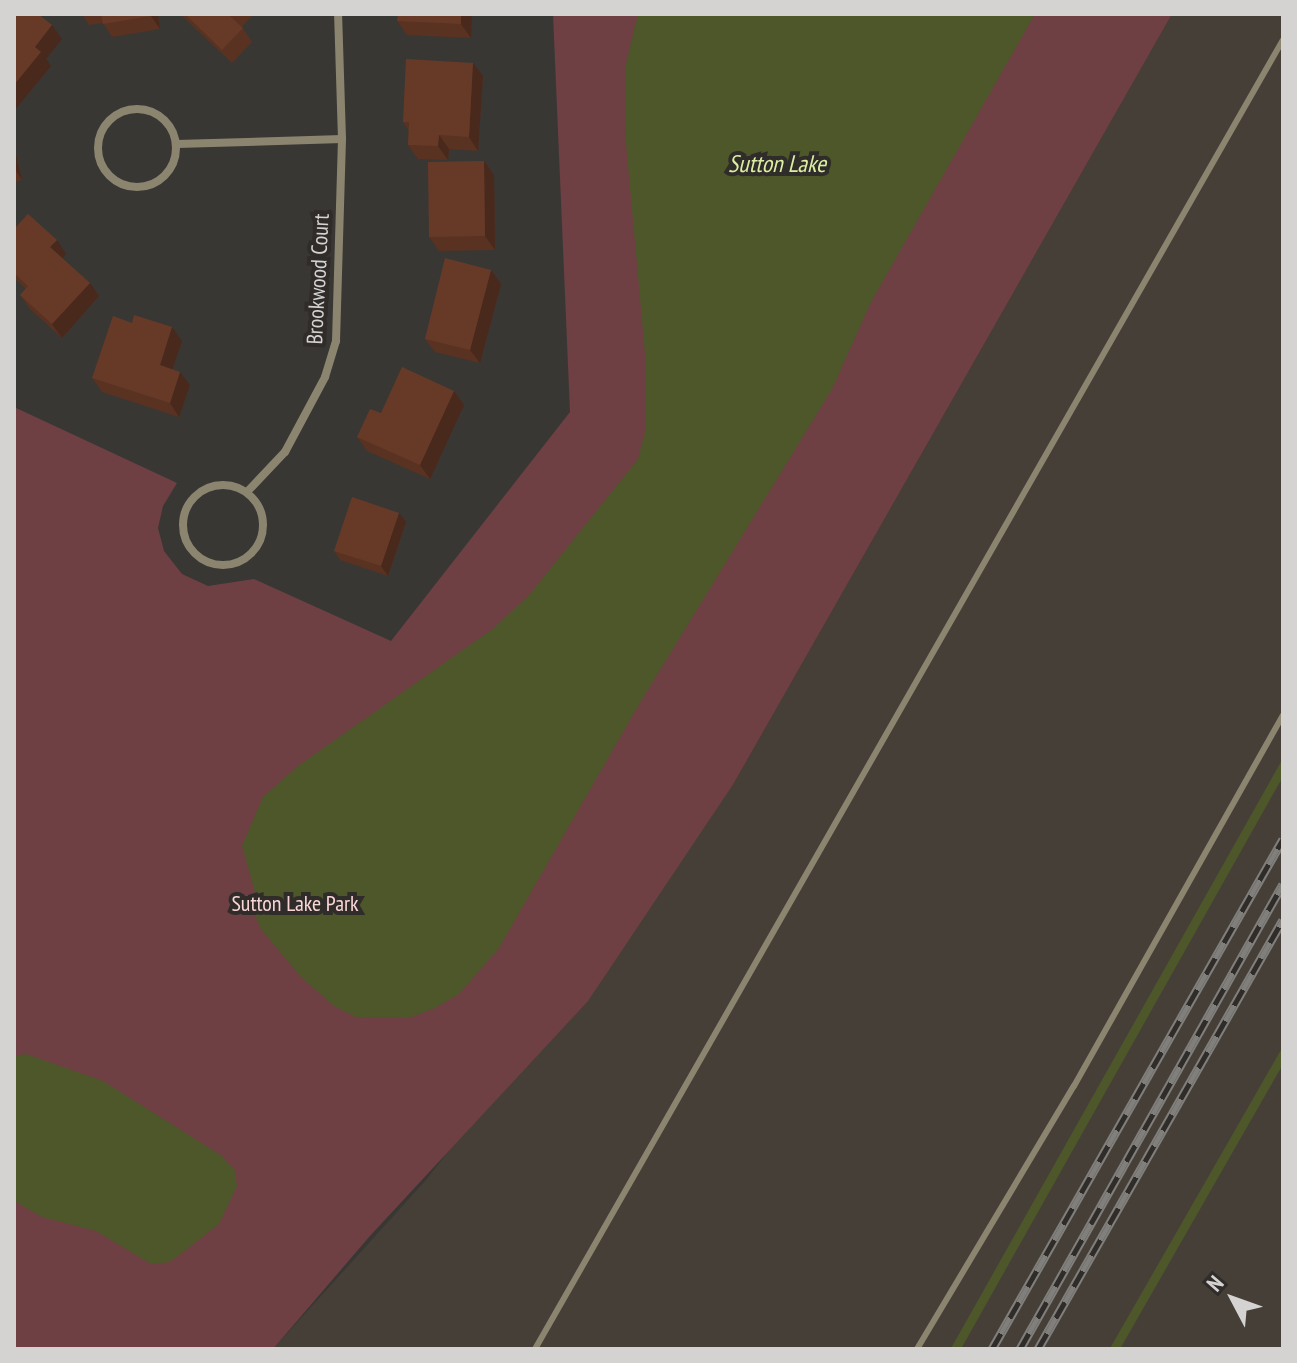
<!DOCTYPE html>
<html>
<head>
<meta charset="utf-8">
<style>
  body { margin:0 }
  #map { position:relative; width:1297px; height:1363px; overflow:hidden; background:#393734; font-family:"PT Sans Narrow",sans-serif }
  div>[style] { position:absolute }
  .built>* { inset:0; background:#463f38 }
  .green>* { inset:0; background:#6e4043 }
  .water>* { inset:0; background:#4d5729 }
  .stream>* { height:9px; margin:-4.5px; padding:0 4.5px; transform-origin:4.5px; border-radius:4.5px; background:#4d5729 }
  .lane>* { height:6px; margin:-3px; padding:0 3px; transform-origin:3px; border-radius:3px; background:#8b8570 }
  .street>* { height:8px; margin:-4px; padding:0 4px; transform-origin:4px; border-radius:4px; background:#8b8570 }
  .street>.ring { margin:-4px; padding:0; box-sizing:content-box; background:none; border:8px solid #8b8570; border-radius:50% }
  .rail>* { height:9px; margin-top:-4.5px; transform-origin:0; background:repeating-linear-gradient(90deg,#2f2c2a 0 18px,#807f7c 0 36px); box-sizing:border-box; border-block:2px solid #807f7c }
  .wall>* { inset:0; background:#593222 }
  .shaded-wall>* { inset:0; background:#48291c }
  .building>* { inset:0; background:#673a28 }
  span { translate:-50% -50%; white-space:nowrap; text-align:center; line-height:1.15; -webkit-text-stroke:8px #2f2c2a; paint-order:stroke }
  .street-label { font-size:22px; color:#d4d3d1 }
  .park-label { font-size:22px; color:#fad6d7 }
  .water-label { font-size:24px; color:#dceea2; font-style:italic }
  .frame { position:absolute; inset:0; border:16px solid #d4d3d1; pointer-events:none }
  .north { position:absolute; left:1193px; top:1259px; width:80px; height:80px; -webkit-text-stroke:6px #2f2c2a; paint-order:stroke; rotate:311deg; font-size:22px; font-weight:700; line-height:32px; text-align:center; color:#d4d3d1 }
  .north::after { content:''; display:block; margin:auto; width:28px; height:36px; background:#d4d3d1; clip-path:polygon(50% 0,100% 100%,50% 72%,0 100%) }
</style>
</head>
<body>
<div id="map">
  <div class="built">
    <div style="clip-path:polygon(1172px 14px,1283px 14px,1283px 1349px,273px 1349px,426px 1180px,734px 783px)"></div>
  </div>
  <div class="green">
    <div style="clip-path:polygon(553px 14px,1172px 14px,734px 783px,588px 1001px,369px 1237px,273px 1349px,14px 1349px,14px 407px,177px 483px,163px 506px,158px 528px,164px 551px,182px 574px,208px 586px,254px 579px,391px 641px,570px 412px)"></div>
  </div>
  <div class="water">
    <div style="clip-path:polygon(638px 14px,1035px 14px,871px 302px,832px 389px,638px 706px,499px 948px,459px 994px,433px 1009px,408px 1018px,356px 1017px,334px 1006px,301px 977px,261px 929px,253px 910px,255px 892px,242px 846px,263px 797px,298px 766px,494px 628px,530px 594px,638px 459px,646px 428px,646px 364px,626px 143px,625px 68px)"></div>
    <div style="clip-path:polygon(26px 1054px,103px 1081px,222px 1156px,235px 1171px,237px 1186px,219px 1224px,170px 1262px,151px 1264px,96px 1231px,42px 1217px,14px 1201px,14px 1056px)"></div>
  </div>
  <div class="stream">
    <div style="left:955px;top:1349px;width:669px;rotate:-60.64deg"></div>
    <div style="left:1114px;top:1349px;width:340px;rotate:-60.2deg"></div>
  </div>
  <div class="lane">
    <div style="left:535px;top:1349px;width:1508px;rotate:-60.26deg"></div>
    <div style="left:917px;top:1349px;width:306px;rotate:-59.2deg"></div>
    <div style="left:1074px;top:1086px;width:426px;rotate:-60.6deg"></div>
  </div>
  <div class="street">
    <div class="ring" style="left:98px;top:109px;width:70px;height:70px"></div>
    <div style="left:177px;top:144px;width:165px;rotate:-1.7deg"></div>
    <div class="ring" style="left:183px;top:485px;width:72px;height:72px"></div>
    <div style="left:247px;top:492px;width:55px;rotate:-46.5deg"></div>
    <div style="left:285px;top:452px;width:85px;rotate:-61.9deg"></div>
    <div style="left:325px;top:377px;width:38px;rotate:-73deg"></div>
    <div style="left:336px;top:341px;width:202px;rotate:-88.3deg"></div>
    <div style="left:342px;top:139px;width:125px;rotate:-91.8deg"></div>
  </div>
  <div class="rail">
    <div style="left:992px;top:1349px;width:587px;rotate:-60.29deg"></div>
    <div style="left:1020px;top:1349px;width:534px;rotate:-60.51deg"></div>
    <div style="left:1038px;top:1349px;width:494px;rotate:-60.3deg"></div>
  </div>
  <div class="wall">
    <div style="clip-path:polygon(82px 14px,158px 14px,160px 29px,112px 37px,103px 23px,89px 25px)"></div>
    <div style="clip-path:polygon(180px 14px,254px 14px,242px 27px,252px 42px,232px 63px)"></div>
    <div style="clip-path:polygon(472px 14px,471px 38px,407px 35px,397px 21px)"></div>
    <div style="clip-path:polygon(483px 76px,478px 151px,449px 149px,448px 160px,418px 159px,408px 145px,409px 131px,403px 122px)"></div>
    <div style="clip-path:polygon(14px 147px,22px 180px,14px 182px)"></div>
    <div style="clip-path:polygon(484px 161px,494px 175px,495px 250px,439px 251px,429px 237px)"></div>
    <div style="clip-path:polygon(14px 229px,66px 254px,62px 258px,99px 296px,62px 338px,30px 309px,20px 295px,26px 289px,14px 278px)"></div>
    <div style="clip-path:polygon(491px 270px,501px 284px,480px 363px,435px 352px,425px 339px)"></div>
    <div style="clip-path:polygon(182px 341px,172px 369px,190px 385px,179px 417px,102px 392px,92px 378px)"></div>
    <div style="clip-path:polygon(454px 391px,464px 405px,430px 479px,367px 451px,357px 437px,381px 413px)"></div>
    <div style="clip-path:polygon(406px 522px,388px 576px,340px 560px,334px 551px)"></div>
  </div>
  <div class="shaded-wall">
    <div style="clip-path:polygon(150px 14px,158px 14px,160px 29px,151px 16px)"></div>
    <div style="clip-path:polygon(461px 14px,472px 14px,471px 38px,461px 24px)"></div>
    <div style="clip-path:polygon(52px 25px,62px 39px,46px 59px,51px 66px,14px 111px,14px 85px,35px 47px)"></div>
    <div style="clip-path:polygon(473px 63px,483px 76px,478px 151px,469px 137px)"></div>
    <div style="clip-path:polygon(439px 135px,449px 149px,448px 160px,438px 146px)"></div>
    <div style="clip-path:polygon(14px 147px,22px 180px,14px 168px)"></div>
    <div style="clip-path:polygon(484px 161px,494px 175px,495px 250px,485px 236px)"></div>
    <div style="clip-path:polygon(57px 240px,66px 254px,60px 261px,50px 247px)"></div>
    <div style="clip-path:polygon(491px 270px,501px 284px,480px 363px,470px 350px)"></div>
    <div style="clip-path:polygon(90px 283px,99px 296px,62px 338px,52px 324px)"></div>
    <div style="clip-path:polygon(172px 327px,182px 341px,169px 379px,160px 365px)"></div>
    <div style="clip-path:polygon(180px 372px,190px 385px,179px 417px,170px 403px)"></div>
    <div style="clip-path:polygon(454px 391px,464px 405px,430px 479px,420px 465px)"></div>
    <div style="clip-path:polygon(399px 513px,406px 522px,388px 576px,381px 566px)"></div>
  </div>
  <div class="building">
    <div style="clip-path:polygon(14px 14px,38px 14px,52px 25px,35px 47px,41px 52px,14px 85px)"></div>
    <div style="clip-path:polygon(101px 14px,150px 14px,151px 16px,103px 24px)"></div>
    <div style="clip-path:polygon(185px 14px,232px 14px,230px 16px,243px 28px,222px 50px)"></div>
    <div style="clip-path:polygon(398px 14px,461px 14px,461px 24px,397px 21px)"></div>
    <div style="clip-path:polygon(406px 59px,473px 63px,469px 137px,439px 135px,438px 146px,408px 145px,409px 122px,403px 122px)"></div>
    <div style="clip-path:polygon(484px 161px,485px 236px,429px 237px,428px 162px)"></div>
    <div style="clip-path:polygon(28px 214px,57px 240px,50px 247px,90px 283px,52px 324px,20px 295px,28px 286px,14px 273px,14px 229px)"></div>
    <div style="clip-path:polygon(445px 258px,491px 270px,470px 350px,425px 339px)"></div>
    <div style="clip-path:polygon(134px 315px,172px 327px,160px 365px,180px 372px,170px 403px,92px 378px,113px 316px,132px 323px)"></div>
    <div style="clip-path:polygon(402px 367px,454px 391px,420px 465px,357px 437px,370px 409px,381px 413px)"></div>
    <div style="clip-path:polygon(352px 497px,399px 513px,381px 566px,334px 551px)"></div>
  </div>
  <div class="street-label">
    <span style="left:318px;top:279px;rotate:-87deg">Brookwood Court</span>
  </div>
  <div class="park-label">
    <span style="left:295px;top:904px">Sutton Lake Park</span>
  </div>
  <div class="water-label">
    <span style="left:777px;top:164px">Sutton Lake</span>
  </div>
  <div class="frame"></div>
  <div class="north">N</div>
</div>
</body>
</html>
